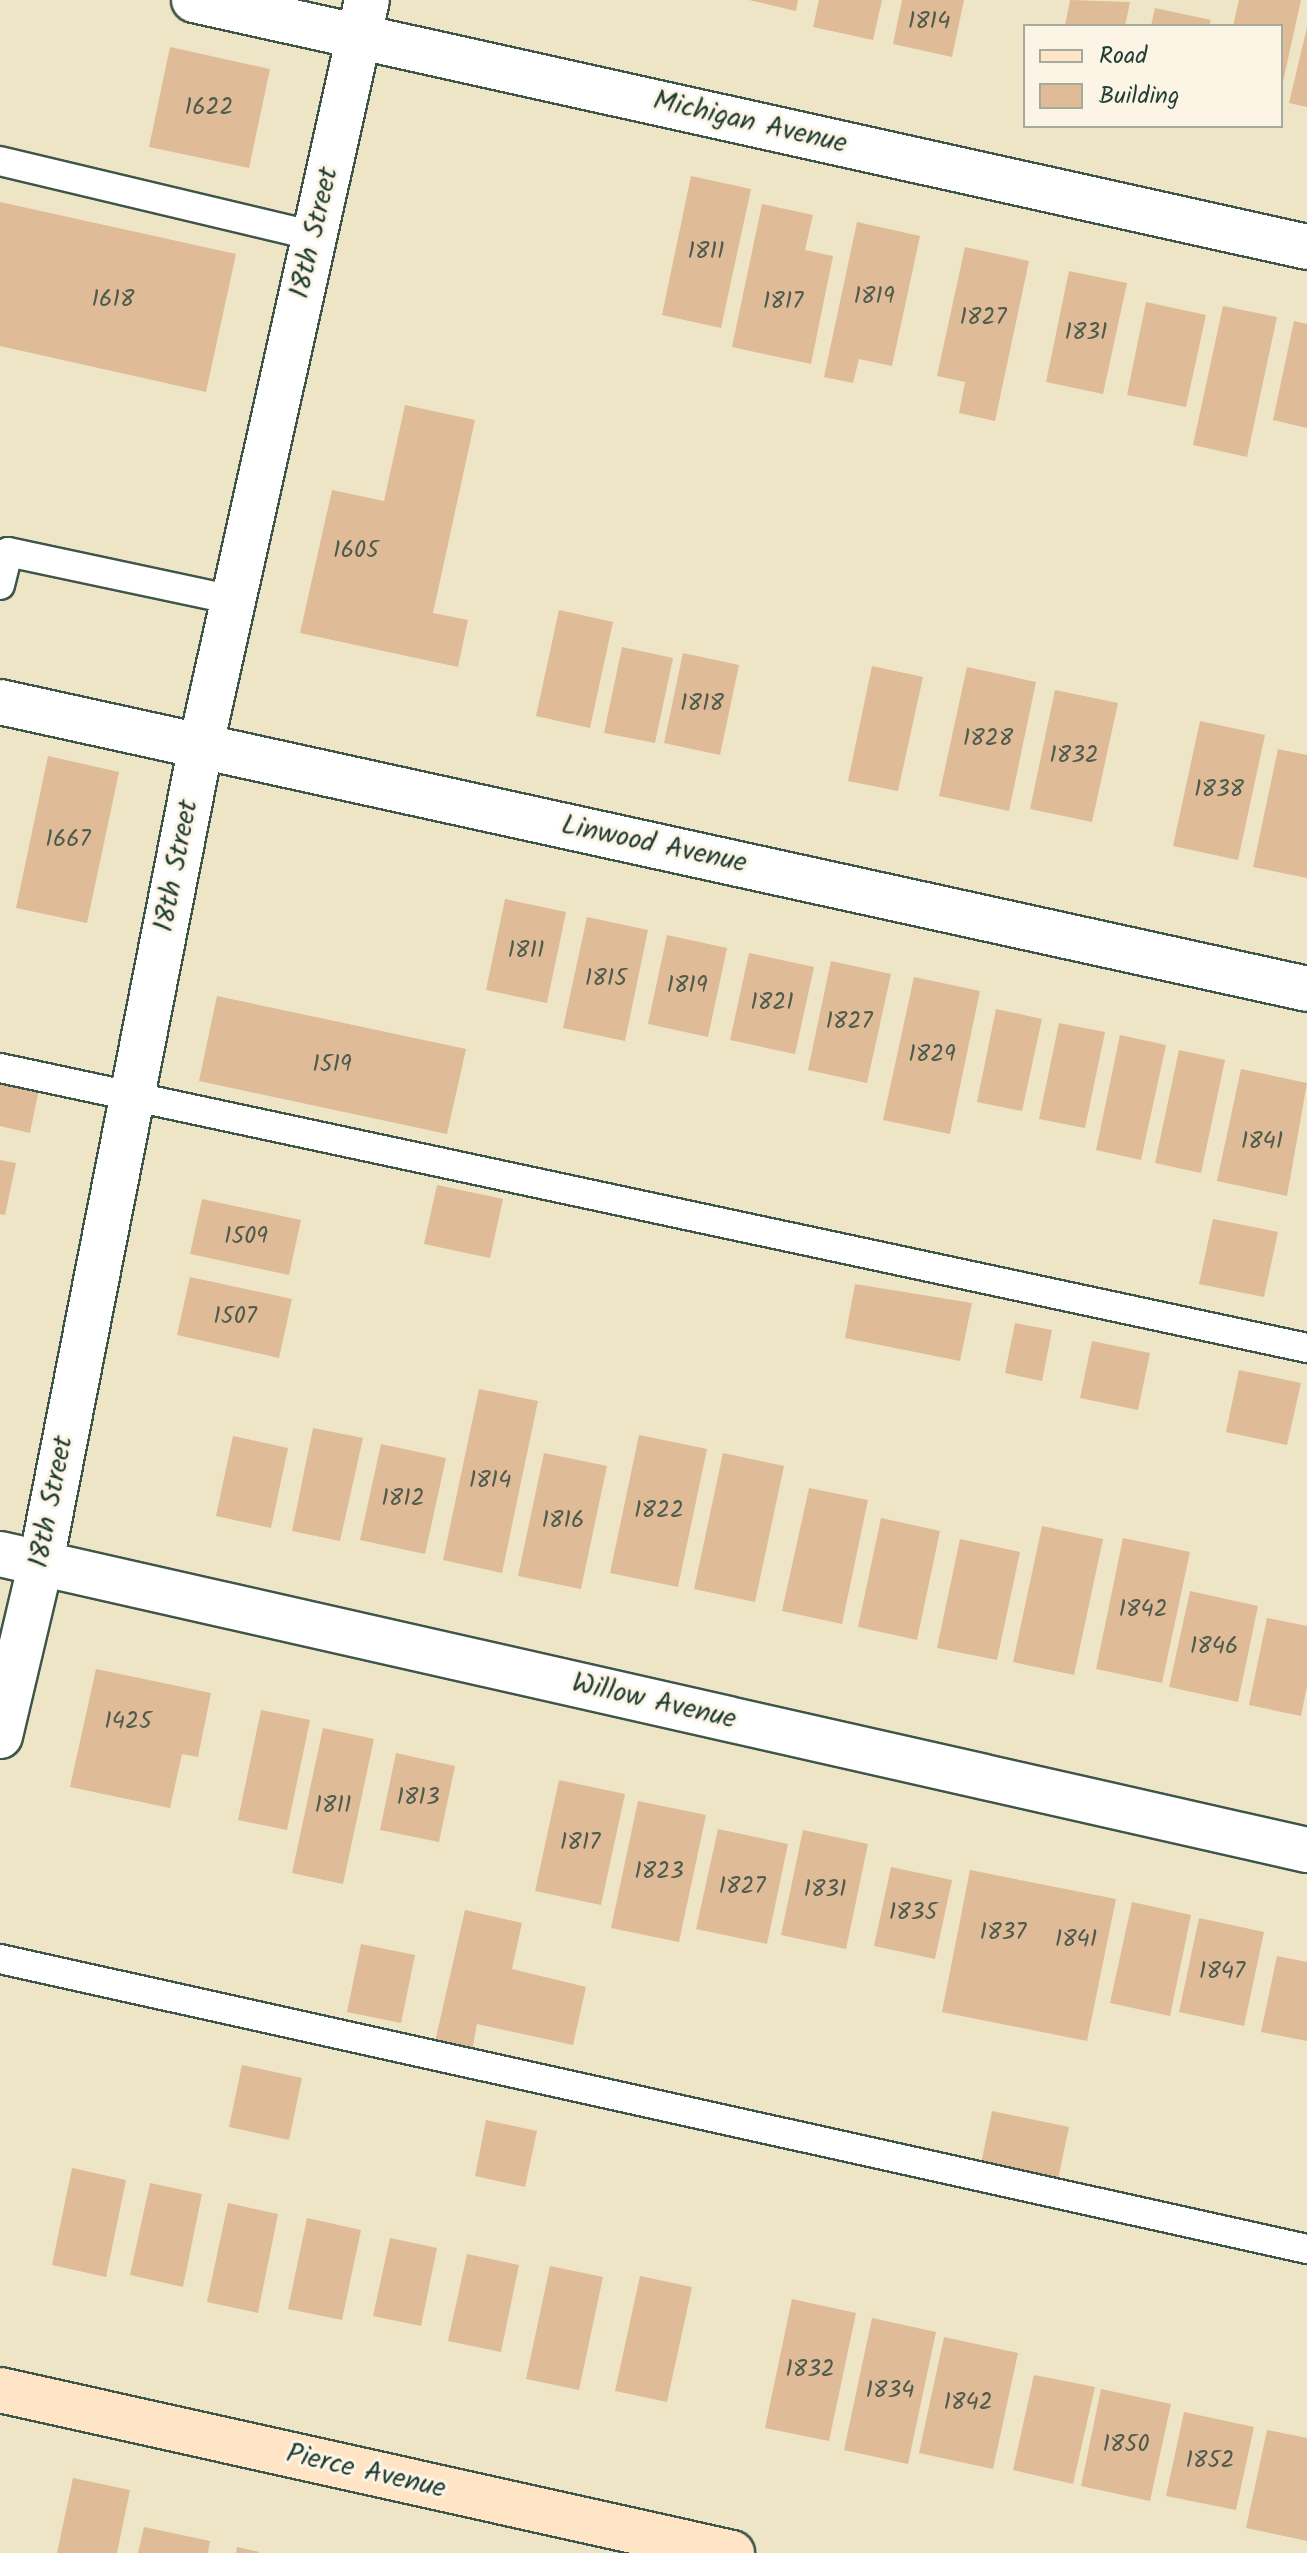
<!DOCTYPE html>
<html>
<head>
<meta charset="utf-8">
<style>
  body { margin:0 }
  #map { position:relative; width:1307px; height:2553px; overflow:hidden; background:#eee5c6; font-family:Kalam,sans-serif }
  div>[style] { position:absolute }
  .building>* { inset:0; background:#dfbb98 }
  .roads { filter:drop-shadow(2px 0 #3e564a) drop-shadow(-2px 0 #3e564a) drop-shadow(0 2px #3e564a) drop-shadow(0 -2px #3e564a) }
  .lane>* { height:28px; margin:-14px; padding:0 14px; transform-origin:14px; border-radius:14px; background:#fff }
  .street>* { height:44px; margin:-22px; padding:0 22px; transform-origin:22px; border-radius:22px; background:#fff }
  .secondary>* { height:44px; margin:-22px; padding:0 22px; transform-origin:22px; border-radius:22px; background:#ffe4c6 }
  span { translate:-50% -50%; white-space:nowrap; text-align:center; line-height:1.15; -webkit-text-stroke:6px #fcf5e5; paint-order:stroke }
  .number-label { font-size:24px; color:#4f5c4d }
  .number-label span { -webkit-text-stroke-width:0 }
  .street-label { font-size:28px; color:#1f3d34 }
  .legend { position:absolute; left:1023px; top:24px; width:260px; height:104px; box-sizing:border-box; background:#fcf5e5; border:2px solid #a4ab9e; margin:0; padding:10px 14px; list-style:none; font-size:24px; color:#1f3d34 }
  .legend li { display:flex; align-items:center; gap:16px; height:40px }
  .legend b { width:40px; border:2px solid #a4ab9e }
</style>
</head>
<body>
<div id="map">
  <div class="building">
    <div style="clip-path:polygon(749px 0,798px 0,796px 11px)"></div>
    <div style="clip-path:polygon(819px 0,882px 0,873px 40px,813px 27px)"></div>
    <div style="clip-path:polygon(902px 0,964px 0,952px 57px,893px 44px)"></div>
    <div style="clip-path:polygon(1070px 0,1130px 2px,1125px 26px,1065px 26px)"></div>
    <div style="clip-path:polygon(1239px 0,1301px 0,1282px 86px,1281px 26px,1233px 26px)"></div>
    <div style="clip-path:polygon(1155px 8px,1211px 20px,1209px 26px,1151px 26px)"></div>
    <div style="clip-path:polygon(1307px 27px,1307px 107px,1289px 103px)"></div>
    <div style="clip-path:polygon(170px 47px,270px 69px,249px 168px,149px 147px)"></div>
    <div style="clip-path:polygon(691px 176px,751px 189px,721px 328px,662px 315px)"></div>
    <div style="clip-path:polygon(0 202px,236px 254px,206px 392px,0 346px)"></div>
    <div style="clip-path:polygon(762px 204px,813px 215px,805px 250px,833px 256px,811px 364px,732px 347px)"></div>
    <div style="clip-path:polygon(857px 222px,920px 236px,892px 366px,859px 359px,853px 383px,824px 377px)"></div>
    <div style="clip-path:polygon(965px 247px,1029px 261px,995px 421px,959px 413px,965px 382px,937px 376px)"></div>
    <div style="clip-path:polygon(1069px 271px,1127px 283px,1103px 394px,1046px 382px)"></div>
    <div style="clip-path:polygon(1146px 302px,1206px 315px,1186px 407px,1127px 395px)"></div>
    <div style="clip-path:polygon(1223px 306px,1277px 317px,1247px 457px,1193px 445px)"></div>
    <div style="clip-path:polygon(1294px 321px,1307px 324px,1307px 428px,1273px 420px)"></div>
    <div style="clip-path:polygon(405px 405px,475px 420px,433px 613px,468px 620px,458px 667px,300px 633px,332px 490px,384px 501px)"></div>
    <div style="clip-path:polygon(559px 610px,613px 622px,590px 728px,536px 716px)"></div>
    <div style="clip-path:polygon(622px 647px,673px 658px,655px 743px,604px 733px)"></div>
    <div style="clip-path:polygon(683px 653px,739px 665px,720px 755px,664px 743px)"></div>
    <div style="clip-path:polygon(872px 666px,923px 677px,898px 791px,848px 781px)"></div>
    <div style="clip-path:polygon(967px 667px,1036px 682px,1009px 811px,939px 796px)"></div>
    <div style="clip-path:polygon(1055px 690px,1118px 703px,1092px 822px,1030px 809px)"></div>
    <div style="clip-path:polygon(1200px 721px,1265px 735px,1238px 860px,1173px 846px)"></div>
    <div style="clip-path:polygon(1278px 749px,1307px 755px,1307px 878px,1253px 867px)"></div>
    <div style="clip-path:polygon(48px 756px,119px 772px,87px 923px,16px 908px)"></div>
    <div style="clip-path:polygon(505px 899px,566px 912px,547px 1003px,486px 990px)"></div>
    <div style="clip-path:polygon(587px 917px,648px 930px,625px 1041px,563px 1028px)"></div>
    <div style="clip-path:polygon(667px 935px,727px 948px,708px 1037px,648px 1024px)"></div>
    <div style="clip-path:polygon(749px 953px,814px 967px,795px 1054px,730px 1040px)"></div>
    <div style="clip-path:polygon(831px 961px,891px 974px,867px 1083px,808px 1070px)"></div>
    <div style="clip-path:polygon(914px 977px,980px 991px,950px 1134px,883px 1120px)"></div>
    <div style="clip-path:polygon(217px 996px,466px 1049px,447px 1134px,199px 1081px)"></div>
    <div style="clip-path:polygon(996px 1009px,1042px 1019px,1022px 1111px,977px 1102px)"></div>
    <div style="clip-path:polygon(1059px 1023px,1105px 1032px,1085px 1128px,1039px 1119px)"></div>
    <div style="clip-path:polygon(1120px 1035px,1166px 1045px,1141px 1160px,1096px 1150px)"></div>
    <div style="clip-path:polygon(1179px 1050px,1225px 1060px,1201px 1173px,1155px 1163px)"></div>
    <div style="clip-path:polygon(1241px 1069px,1307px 1083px,1287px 1196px,1217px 1181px)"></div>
    <div style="clip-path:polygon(0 1075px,40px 1084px,30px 1133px,0 1126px)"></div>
    <div style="clip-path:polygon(0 1160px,16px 1163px,5px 1215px,0 1214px)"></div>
    <div style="clip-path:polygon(437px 1185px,503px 1199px,490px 1258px,424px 1244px)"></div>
    <div style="clip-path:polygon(202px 1199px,301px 1220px,289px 1275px,190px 1254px)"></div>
    <div style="clip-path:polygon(1213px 1219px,1278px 1232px,1264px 1297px,1199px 1284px)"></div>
    <div style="clip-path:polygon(190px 1277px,292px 1299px,279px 1358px,177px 1335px)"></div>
    <div style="clip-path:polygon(855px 1284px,972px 1303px,960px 1361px,845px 1338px)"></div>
    <div style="clip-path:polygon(1015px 1323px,1052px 1330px,1042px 1381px,1005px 1373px)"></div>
    <div style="clip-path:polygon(1092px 1341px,1150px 1353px,1138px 1410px,1080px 1398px)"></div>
    <div style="clip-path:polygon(1239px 1370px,1301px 1383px,1287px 1445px,1226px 1432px)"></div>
    <div style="clip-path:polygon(479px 1389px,538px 1401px,502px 1573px,443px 1560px)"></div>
    <div style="clip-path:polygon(313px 1428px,363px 1438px,340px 1541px,292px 1531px)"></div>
    <div style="clip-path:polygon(639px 1435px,707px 1449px,678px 1587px,610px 1573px)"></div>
    <div style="clip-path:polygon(233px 1436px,288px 1448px,271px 1528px,216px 1516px)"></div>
    <div style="clip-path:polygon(381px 1444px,446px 1458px,425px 1554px,360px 1540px)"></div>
    <div style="clip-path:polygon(544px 1453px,607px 1466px,581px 1589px,518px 1576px)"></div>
    <div style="clip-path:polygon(723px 1453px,784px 1466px,755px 1602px,694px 1589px)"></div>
    <div style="clip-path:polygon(809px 1488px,868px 1500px,842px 1624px,782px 1611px)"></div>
    <div style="clip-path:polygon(881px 1518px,940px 1531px,917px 1640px,858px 1627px)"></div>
    <div style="clip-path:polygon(1042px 1526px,1103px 1539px,1074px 1675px,1013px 1662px)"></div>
    <div style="clip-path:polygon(1123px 1538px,1190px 1552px,1162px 1683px,1096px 1669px)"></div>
    <div style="clip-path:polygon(960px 1539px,1020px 1552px,997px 1660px,937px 1648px)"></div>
    <div style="clip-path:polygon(1190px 1591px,1258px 1606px,1238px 1702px,1169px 1687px)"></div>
    <div style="clip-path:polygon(1267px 1618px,1307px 1626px,1307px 1686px,1301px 1716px,1249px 1705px)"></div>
    <div style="clip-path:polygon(96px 1669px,211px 1693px,198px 1757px,182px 1754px,170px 1808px,70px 1787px)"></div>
    <div style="clip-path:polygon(261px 1710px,310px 1720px,287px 1830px,238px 1820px)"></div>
    <div style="clip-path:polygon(323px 1728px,374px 1739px,343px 1884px,292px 1873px)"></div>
    <div style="clip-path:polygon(396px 1753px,455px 1766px,439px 1842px,380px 1830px)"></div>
    <div style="clip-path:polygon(559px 1780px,625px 1794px,601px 1905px,535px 1891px)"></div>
    <div style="clip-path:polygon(638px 1801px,706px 1815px,679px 1942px,611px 1928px)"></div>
    <div style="clip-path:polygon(718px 1829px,788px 1844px,767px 1944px,696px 1929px)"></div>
    <div style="clip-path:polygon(803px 1830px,868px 1844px,846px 1949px,781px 1935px)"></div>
    <div style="clip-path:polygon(891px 1867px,952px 1880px,935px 1959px,874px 1946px)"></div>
    <div style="clip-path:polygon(970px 1870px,1116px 1899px,1087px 2041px,942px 2012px)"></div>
    <div style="clip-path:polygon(1132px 1902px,1191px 1915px,1170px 2016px,1110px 2003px)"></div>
    <div style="clip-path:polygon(465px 1910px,522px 1923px,512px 1969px,586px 1987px,573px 2045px,477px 2024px,472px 2051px,435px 2042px)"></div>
    <div style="clip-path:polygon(1199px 1918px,1264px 1932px,1244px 2026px,1179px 2012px)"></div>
    <div style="clip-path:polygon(361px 1944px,415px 1955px,401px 2023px,347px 2012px)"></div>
    <div style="clip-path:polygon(1277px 1956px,1307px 1962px,1307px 2041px,1261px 2032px)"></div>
    <div style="clip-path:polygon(242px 2065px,302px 2078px,289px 2140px,229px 2127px)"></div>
    <div style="clip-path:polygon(992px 2111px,1069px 2127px,1057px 2184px,980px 2168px)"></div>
    <div style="clip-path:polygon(486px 2120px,537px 2131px,525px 2187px,475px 2176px)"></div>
    <div style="clip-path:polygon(72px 2168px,126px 2180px,106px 2277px,52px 2265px)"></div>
    <div style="clip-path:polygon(150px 2183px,202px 2194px,183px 2287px,130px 2275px)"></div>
    <div style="clip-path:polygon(228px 2203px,278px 2214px,258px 2313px,207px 2302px)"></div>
    <div style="clip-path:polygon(307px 2218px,361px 2230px,342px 2320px,288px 2309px)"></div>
    <div style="clip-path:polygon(390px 2238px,437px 2248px,421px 2326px,373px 2316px)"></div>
    <div style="clip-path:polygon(467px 2254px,519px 2265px,501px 2352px,448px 2341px)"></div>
    <div style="clip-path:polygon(550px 2266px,603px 2277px,579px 2390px,526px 2379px)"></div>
    <div style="clip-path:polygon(640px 2276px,692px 2287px,667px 2402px,615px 2391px)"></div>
    <div style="clip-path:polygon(792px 2299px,856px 2313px,829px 2441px,765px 2428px)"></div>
    <div style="clip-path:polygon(872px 2318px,936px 2332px,908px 2464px,844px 2450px)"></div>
    <div style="clip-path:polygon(944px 2337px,1018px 2353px,993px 2469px,919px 2453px)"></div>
    <div style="clip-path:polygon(1034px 2375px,1095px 2387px,1073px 2484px,1013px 2470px)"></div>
    <div style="clip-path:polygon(1101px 2389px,1171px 2404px,1150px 2501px,1081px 2486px)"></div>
    <div style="clip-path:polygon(1184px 2412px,1254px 2427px,1236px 2510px,1166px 2496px)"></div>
    <div style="clip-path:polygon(1267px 2430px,1307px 2438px,1307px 2541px,1246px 2528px)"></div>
    <div style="clip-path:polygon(73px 2478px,130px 2490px,117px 2553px,57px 2553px)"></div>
    <div style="clip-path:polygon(144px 2527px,210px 2541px,208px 2553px,138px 2553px)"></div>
    <div style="clip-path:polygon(237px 2547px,259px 2552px,258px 2553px,236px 2553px)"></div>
  </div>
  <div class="roads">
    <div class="lane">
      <div style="left:0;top:161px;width:323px;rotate:13.4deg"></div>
      <div style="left:0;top:585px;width:34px;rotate:-76deg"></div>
      <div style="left:8px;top:552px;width:230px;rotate:12deg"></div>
      <div style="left:0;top:1068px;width:1337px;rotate:12.09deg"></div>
      <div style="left:0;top:1959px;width:1339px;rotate:12.51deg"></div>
    </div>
    <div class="street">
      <div style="left:194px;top:0;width:1140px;rotate:12.51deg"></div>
      <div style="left:0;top:702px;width:1338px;rotate:12.38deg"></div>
      <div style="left:0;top:1554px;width:1340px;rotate:12.76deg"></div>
      <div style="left:0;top:1736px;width:179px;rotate:-76.7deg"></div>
      <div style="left:41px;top:1562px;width:833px;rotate:-78.92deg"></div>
      <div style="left:201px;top:745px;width:763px;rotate:-77.44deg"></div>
    </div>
    <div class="secondary">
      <div style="left:0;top:2390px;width:750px;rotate:12.55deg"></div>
    </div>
  </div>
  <div class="number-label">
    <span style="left:929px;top:22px">1814</span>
    <span style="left:209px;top:108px">1622</span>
    <span style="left:706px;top:252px">1811</span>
    <span style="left:874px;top:297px">1819</span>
    <span style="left:113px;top:300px">1618</span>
    <span style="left:783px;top:302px">1817</span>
    <span style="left:983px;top:318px">1827</span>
    <span style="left:1086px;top:333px">1831</span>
    <span style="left:356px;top:551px">1605</span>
    <span style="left:702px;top:704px">1818</span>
    <span style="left:988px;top:739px">1828</span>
    <span style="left:1074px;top:756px">1832</span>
    <span style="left:1219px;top:790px">1838</span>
    <span style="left:68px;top:840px">1667</span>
    <span style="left:526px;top:951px">1811</span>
    <span style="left:606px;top:979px">1815</span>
    <span style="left:687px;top:986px">1819</span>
    <span style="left:772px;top:1003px">1821</span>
    <span style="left:849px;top:1022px">1827</span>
    <span style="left:932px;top:1055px">1829</span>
    <span style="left:332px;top:1065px">1519</span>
    <span style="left:1262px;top:1142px">1841</span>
    <span style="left:246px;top:1237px">1509</span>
    <span style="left:235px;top:1317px">1507</span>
    <span style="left:490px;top:1481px">1814</span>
    <span style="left:403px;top:1499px">1812</span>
    <span style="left:659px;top:1511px">1822</span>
    <span style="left:563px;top:1521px">1816</span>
    <span style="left:1143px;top:1610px">1842</span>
    <span style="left:1214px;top:1647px">1846</span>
    <span style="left:128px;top:1722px">1425</span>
    <span style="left:418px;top:1798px">1813</span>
    <span style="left:333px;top:1806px">1811</span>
    <span style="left:580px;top:1843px">1817</span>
    <span style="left:659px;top:1872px">1823</span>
    <span style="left:742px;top:1887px">1827</span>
    <span style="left:825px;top:1890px">1831</span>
    <span style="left:913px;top:1913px">1835</span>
    <span style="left:1003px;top:1933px">1837</span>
    <span style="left:1076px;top:1940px">1841</span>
    <span style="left:1222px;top:1972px">1847</span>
    <span style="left:810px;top:2370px">1832</span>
    <span style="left:890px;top:2391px">1834</span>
    <span style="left:968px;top:2403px">1842</span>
    <span style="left:1126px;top:2445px">1850</span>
    <span style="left:1210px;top:2461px">1852</span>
  </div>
  <div class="street-label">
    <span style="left:750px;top:123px;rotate:13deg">Michigan Avenue</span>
    <span style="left:315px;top:233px;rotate:-77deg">18th Street</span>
    <span style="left:654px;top:845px;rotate:12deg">Linwood Avenue</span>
    <span style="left:177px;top:866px;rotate:-79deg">18th Street</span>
    <span style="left:52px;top:1502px;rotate:-79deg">18th Street</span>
    <span style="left:654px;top:1702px;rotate:13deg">Willow Avenue</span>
    <span style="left:366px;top:2472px;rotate:13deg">Pierce Avenue</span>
  </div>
  <ul class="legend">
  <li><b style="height:10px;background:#ffe4c6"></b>Road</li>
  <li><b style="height:22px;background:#dfbb98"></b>Building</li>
  </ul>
</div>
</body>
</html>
